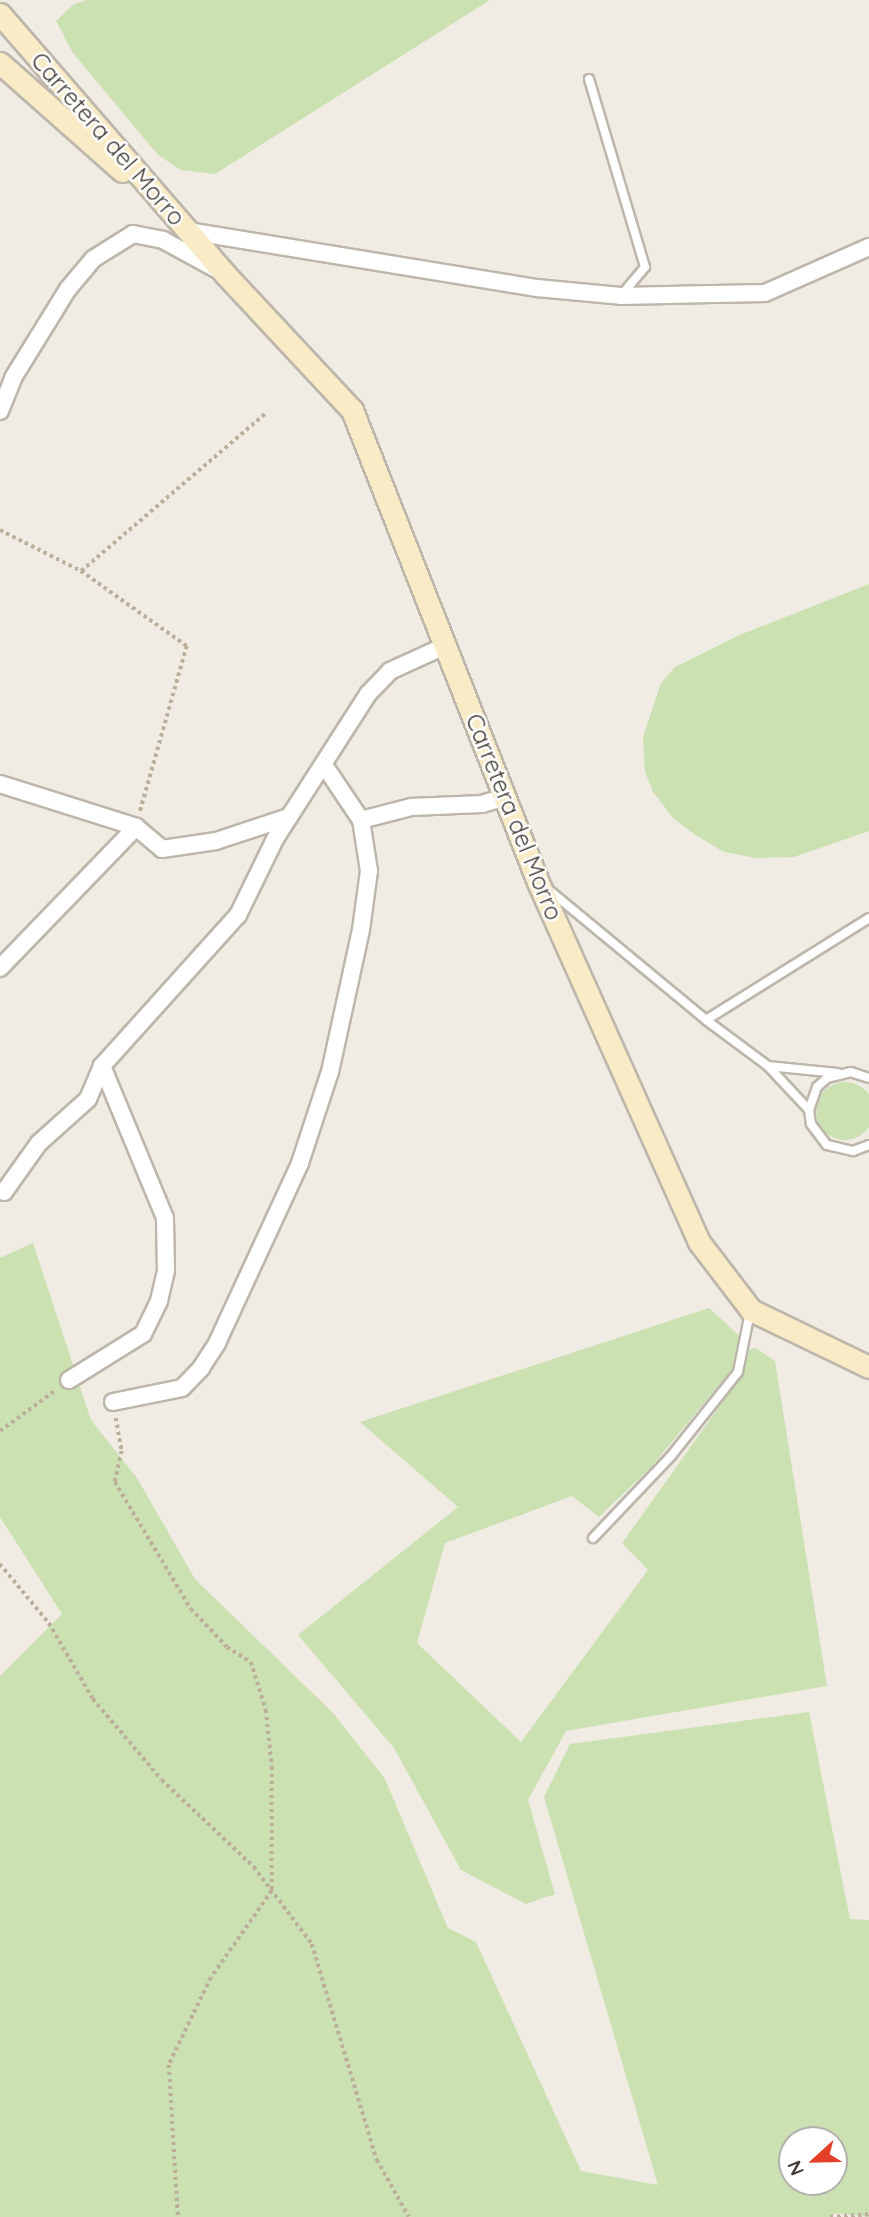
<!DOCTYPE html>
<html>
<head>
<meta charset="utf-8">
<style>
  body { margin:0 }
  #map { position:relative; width:869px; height:2217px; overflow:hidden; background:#f0ece4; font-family:Quicksand,sans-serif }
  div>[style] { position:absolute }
  .green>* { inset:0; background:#cce1b1 }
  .round { border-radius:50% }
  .path>* { height:3.5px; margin-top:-1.75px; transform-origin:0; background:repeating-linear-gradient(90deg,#bbaf9b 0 3.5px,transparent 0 7px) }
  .roads { filter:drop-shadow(2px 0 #bdb6ab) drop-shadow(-2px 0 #bdb6ab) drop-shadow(0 2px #bdb6ab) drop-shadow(0 -2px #bdb6ab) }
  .lane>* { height:8px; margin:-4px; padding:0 4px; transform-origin:4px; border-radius:4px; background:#fff }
  .street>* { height:16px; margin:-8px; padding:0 8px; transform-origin:8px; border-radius:8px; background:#fff }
  .secondary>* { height:21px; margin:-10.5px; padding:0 10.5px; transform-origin:10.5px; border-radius:10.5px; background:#f8ebc6 }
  span { translate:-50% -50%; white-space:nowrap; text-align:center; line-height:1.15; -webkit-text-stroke:5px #fff; paint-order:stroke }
  .street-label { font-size:24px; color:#423c35 }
  .north { position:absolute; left:778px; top:2126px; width:70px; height:70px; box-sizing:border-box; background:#fff; border:2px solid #b3b1ae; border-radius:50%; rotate:248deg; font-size:19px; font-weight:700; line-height:28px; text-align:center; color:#423c35 }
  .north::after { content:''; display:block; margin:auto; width:24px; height:32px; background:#e44028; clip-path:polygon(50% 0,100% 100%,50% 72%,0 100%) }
</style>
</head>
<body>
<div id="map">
  <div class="green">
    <div style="clip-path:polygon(86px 0,490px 0,215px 174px,181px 170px,158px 155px,73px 53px,56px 21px,74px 4px)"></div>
    <div style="clip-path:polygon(869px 584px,869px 831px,794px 857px,756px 858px,724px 852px,697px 836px,674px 819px,653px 792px,645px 772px,643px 737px,661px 683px,675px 667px,737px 636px)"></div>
    <div class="round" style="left:816px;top:1082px;width:58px;height:58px"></div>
    <div style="clip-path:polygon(evenodd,33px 1243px,91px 1420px,137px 1478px,195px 1579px,334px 1714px,385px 1779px,448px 1928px,476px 1942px,581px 2171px,658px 2185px,544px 1797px,570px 1744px,809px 1712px,850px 1919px,869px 1920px,869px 2217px,836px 2213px,830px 2217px,0 2217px,0 1676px,62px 1614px,0 1517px,0 1258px,33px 1243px,792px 2140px,834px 2140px,834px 2182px,792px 2182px,792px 2140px)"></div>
    <div style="clip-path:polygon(709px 1308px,742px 1338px,734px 1367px,650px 1468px,599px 1517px,572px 1496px,445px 1543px,417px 1643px,521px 1742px,648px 1570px,622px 1543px,734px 1386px,750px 1349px,756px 1348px,775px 1361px,827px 1686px,566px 1731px,528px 1800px,555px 1894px,526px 1904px,461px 1870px,394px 1748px,298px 1635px,458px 1507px,360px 1422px)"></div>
  </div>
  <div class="path">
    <div style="left:0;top:530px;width:91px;rotate:26.8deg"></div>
    <div style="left:81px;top:571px;width:130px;rotate:35.3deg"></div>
    <div style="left:187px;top:646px;width:173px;rotate:105.8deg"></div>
    <div style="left:81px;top:571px;width:245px;rotate:-40.5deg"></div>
    <div style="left:116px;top:1418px;width:34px;rotate:80deg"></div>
    <div style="left:122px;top:1451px;width:32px;rotate:103deg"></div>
    <div style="left:115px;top:1482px;width:148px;rotate:59.1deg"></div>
    <div style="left:191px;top:1609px;width:52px;rotate:46.5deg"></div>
    <div style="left:227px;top:1647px;width:28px;rotate:32deg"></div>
    <div style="left:251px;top:1662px;width:50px;rotate:72.6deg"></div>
    <div style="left:266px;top:1710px;width:57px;rotate:84deg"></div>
    <div style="left:272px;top:1767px;width:124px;rotate:90deg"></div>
    <div style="left:272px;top:1891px;width:106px;rotate:125deg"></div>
    <div style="left:211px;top:1978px;width:97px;rotate:115.8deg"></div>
    <div style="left:169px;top:2065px;width:152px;rotate:86.6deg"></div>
    <div style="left:0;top:1431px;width:69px;rotate:-36.2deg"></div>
    <div style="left:0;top:1564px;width:77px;rotate:50.3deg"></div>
    <div style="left:49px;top:1623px;width:88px;rotate:59.9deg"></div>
    <div style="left:93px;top:1699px;width:106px;rotate:49.6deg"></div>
    <div style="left:162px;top:1780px;width:127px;rotate:43.4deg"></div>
    <div style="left:254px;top:1867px;width:96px;rotate:53deg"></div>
    <div style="left:312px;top:1944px;width:226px;rotate:73.3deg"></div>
    <div style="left:377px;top:2160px;width:65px;rotate:60.7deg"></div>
    <div style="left:830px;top:2217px;width:39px;rotate:-4deg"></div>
  </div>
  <div class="roads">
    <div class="lane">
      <div style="left:589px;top:79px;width:196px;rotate:73.4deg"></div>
      <div style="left:645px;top:267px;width:38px;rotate:130deg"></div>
      <div style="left:549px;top:890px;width:204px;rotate:39.6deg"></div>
      <div style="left:706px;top:1020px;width:192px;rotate:-32deg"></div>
      <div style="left:706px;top:1020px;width:77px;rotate:36.6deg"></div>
      <div style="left:768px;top:1066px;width:70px;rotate:5.7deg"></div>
      <div style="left:768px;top:1066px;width:60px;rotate:47deg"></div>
      <div style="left:869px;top:1078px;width:19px;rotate:-162deg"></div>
      <div style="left:851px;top:1072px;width:25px;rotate:166deg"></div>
      <div style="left:827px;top:1078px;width:13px;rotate:138deg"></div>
      <div style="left:817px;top:1087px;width:24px;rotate:109deg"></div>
      <div style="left:809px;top:1110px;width:14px;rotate:82deg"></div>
      <div style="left:811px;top:1124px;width:26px;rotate:53deg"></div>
      <div style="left:827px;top:1145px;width:27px;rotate:13deg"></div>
      <div style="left:853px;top:1151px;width:17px;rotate:-21deg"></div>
      <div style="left:593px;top:1538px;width:113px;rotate:-46.4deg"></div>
      <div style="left:671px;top:1456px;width:107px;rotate:-51.4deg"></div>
      <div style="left:738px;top:1372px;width:61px;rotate:-78.7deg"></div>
    </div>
    <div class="street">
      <div style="left:188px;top:231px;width:354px;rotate:9.3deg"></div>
      <div style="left:537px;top:288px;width:84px;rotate:5.4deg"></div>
      <div style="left:621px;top:296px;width:144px;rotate:-1.2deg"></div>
      <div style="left:765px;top:293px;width:114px;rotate:-23.9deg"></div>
      <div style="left:0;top:411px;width:35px;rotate:-68deg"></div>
      <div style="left:13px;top:378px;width:105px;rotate:-58.3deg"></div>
      <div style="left:68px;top:289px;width:39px;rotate:-50deg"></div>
      <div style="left:93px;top:259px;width:47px;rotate:-32deg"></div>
      <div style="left:133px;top:234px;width:31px;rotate:11deg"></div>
      <div style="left:163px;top:240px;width:63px;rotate:28.6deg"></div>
      <div style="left:324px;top:765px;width:66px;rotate:56.1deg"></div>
      <div style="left:361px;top:820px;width:52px;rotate:-14.6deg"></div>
      <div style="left:411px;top:807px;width:71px;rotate:-2.4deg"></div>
      <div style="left:482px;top:804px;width:24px;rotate:-17deg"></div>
      <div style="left:0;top:784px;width:143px;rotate:17.5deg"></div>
      <div style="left:136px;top:827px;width:34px;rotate:40deg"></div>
      <div style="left:162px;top:849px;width:55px;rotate:-8.4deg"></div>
      <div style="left:216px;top:841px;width:77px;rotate:-18.2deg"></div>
      <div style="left:0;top:968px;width:196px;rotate:-46deg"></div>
      <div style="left:4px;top:1192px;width:60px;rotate:-54.5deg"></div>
      <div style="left:39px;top:1143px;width:66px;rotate:-41.9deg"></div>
      <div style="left:88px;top:1099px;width:36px;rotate:-67deg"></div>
      <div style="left:102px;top:1066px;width:203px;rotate:-48deg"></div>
      <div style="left:238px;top:915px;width:85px;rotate:-64deg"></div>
      <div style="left:275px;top:839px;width:172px;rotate:-57.3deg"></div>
      <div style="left:368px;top:694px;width:32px;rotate:-46deg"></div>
      <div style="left:390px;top:671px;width:63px;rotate:-24.5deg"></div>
      <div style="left:69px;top:1380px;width:87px;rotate:-31.9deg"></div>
      <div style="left:143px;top:1334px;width:37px;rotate:-64deg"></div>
      <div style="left:159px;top:1301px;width:31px;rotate:-77deg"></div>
      <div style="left:166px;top:1271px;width:53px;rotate:-91.1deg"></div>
      <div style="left:165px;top:1218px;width:165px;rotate:-112.5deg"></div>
      <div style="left:113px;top:1402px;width:70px;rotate:-11.5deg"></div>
      <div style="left:182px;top:1388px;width:28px;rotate:-46deg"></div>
      <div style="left:201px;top:1368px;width:30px;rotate:-57deg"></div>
      <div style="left:217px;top:1343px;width:198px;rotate:-65.2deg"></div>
      <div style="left:300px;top:1163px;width:96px;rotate:-71.8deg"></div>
      <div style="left:330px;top:1072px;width:145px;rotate:-77.7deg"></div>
      <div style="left:361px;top:930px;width:60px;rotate:-82.3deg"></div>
      <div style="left:369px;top:871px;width:52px;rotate:-98.9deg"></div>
    </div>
    <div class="secondary">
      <div style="left:0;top:14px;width:345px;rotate:49.1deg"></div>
      <div style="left:226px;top:275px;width:185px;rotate:47deg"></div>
      <div style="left:352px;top:410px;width:507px;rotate:68.49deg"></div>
      <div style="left:538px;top:882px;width:394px;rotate:65.9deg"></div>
      <div style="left:699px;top:1242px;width:86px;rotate:52.6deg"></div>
      <div style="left:751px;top:1310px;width:131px;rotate:25.8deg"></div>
      <div style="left:0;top:63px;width:163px;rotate:41.5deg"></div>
    </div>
  </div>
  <div class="street-label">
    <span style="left:108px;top:139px;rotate:49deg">Carretera del Morro</span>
    <span style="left:514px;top:817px;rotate:68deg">Carretera del Morro</span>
  </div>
  <div class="north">N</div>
</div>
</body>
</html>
